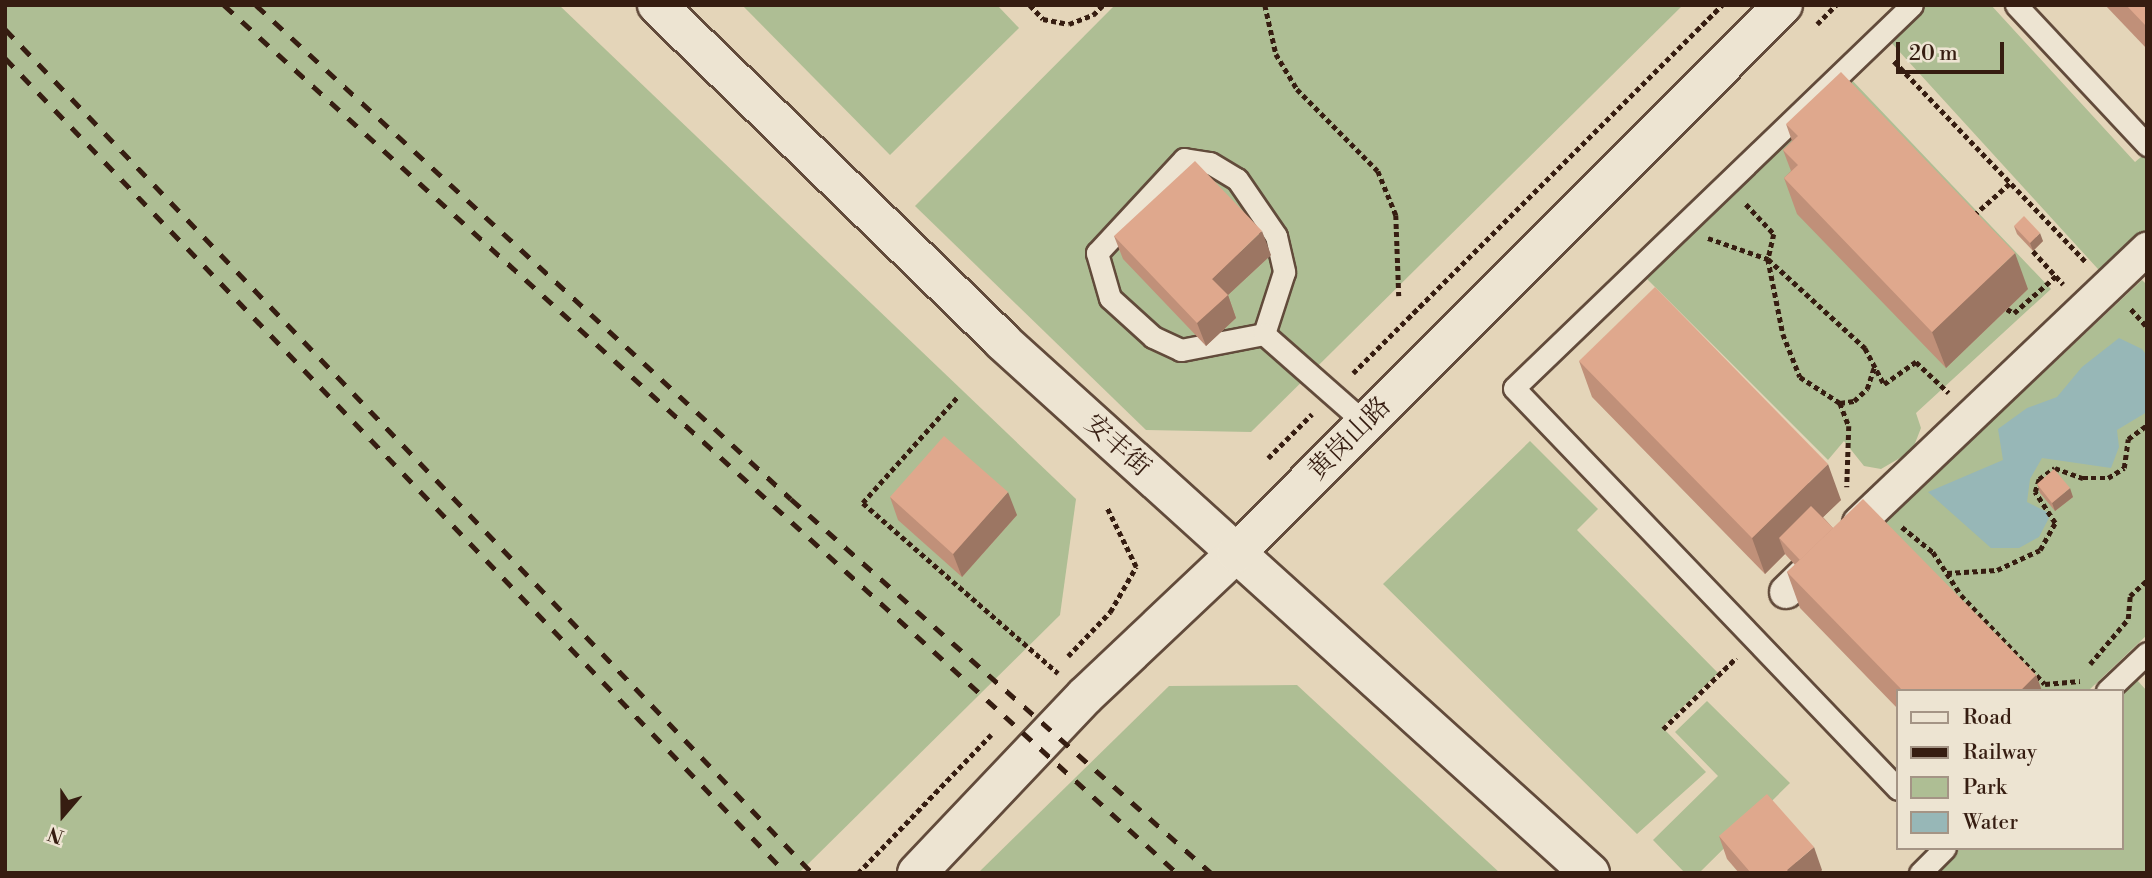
<!DOCTYPE html>
<html>
<head>
<meta charset="utf-8">
<style>
  body { margin:0 }
  #map { position:relative; width:2152px; height:878px; overflow:hidden; background:#e4d5b9; font-family:"Libre Bodoni","Noto Serif SC",serif }
  div>[style] { position:absolute }
  .green>* { inset:0; background:#aebe94 }
  .water>* { inset:0; background:#97b7b7 }
  .path>* { height:4.5px; margin-top:-2.25px; transform-origin:0; background:repeating-linear-gradient(90deg,#361d11 0 5px,transparent 0 8.5px) }
  .roads { filter:drop-shadow(2px 0 #624b3b) drop-shadow(-2px 0 #624b3b) drop-shadow(0 2px #624b3b) drop-shadow(0 -2px #624b3b) }
  .service>* { height:21px; margin:-10.5px; padding:0 10.5px; transform-origin:10.5px; border-radius:10.5px; background:#ede4d2 }
  .pedestrian>* { height:32px; margin:-16px; padding:0 16px; transform-origin:16px; border-radius:16px; background:#ede4d2 }
  .tertiary>* { height:38px; margin:-19px; padding:0 19px; transform-origin:19px; border-radius:19px; background:#ede4d2 }
  .rail>* { height:5px; margin-top:-2.5px; transform-origin:0; background:repeating-linear-gradient(90deg,#361d11 0 12px,transparent 0 24px) }
  .wall>* { inset:0; background:#c09079 }
  .shaded-wall>* { inset:0; background:#9c7663 }
  .building>* { inset:0; background:#dfa88d }
  span { translate:-50% -50%; white-space:nowrap; text-align:center; line-height:1.15; -webkit-text-stroke:5px #ede4d2; paint-order:stroke }
  .street-label { font-size:26px; color:#361d11 }
  .frame { position:absolute; inset:0; border:7px solid #361d11; pointer-events:none }
  .legend { position:absolute; left:1896px; top:689px; width:228px; height:161px; box-sizing:border-box; background:#ede4d2; border:2px solid #a49485; margin:0; padding:9px 12px; list-style:none; font-size:21px; color:#361d11 }
  .legend li { display:flex; align-items:center; gap:14px; height:35px }
  .legend b { width:35px; border:2px solid #a49485 }
  .north { position:absolute; left:28px; top:780px; width:70px; height:70px; -webkit-text-stroke:5px #ede4d2; paint-order:stroke; rotate:200deg; font-size:19px; font-weight:700; line-height:28px; text-align:center; color:#361d11 }
  .north::after { content:''; display:block; margin:auto; width:24px; height:32px; background:#361d11; clip-path:polygon(50% 0,100% 100%,50% 72%,0 100%) }
  .scale { position:absolute; left:1896px; top:42px; width:108px; height:32px; box-sizing:border-box; border:4px solid #361d11; border-top:0; padding-left:9px; font-size:21px; line-height:24px; white-space:nowrap; color:#361d11; -webkit-text-stroke:5px #ede4d2; paint-order:stroke }
</style>
</head>
<body>
<div id="map">
  <div class="green">
    <div style="clip-path:polygon(5px 5px,559px 5px,1076px 499px,1060px 615px,799px 873px,5px 873px)"></div>
    <div style="clip-path:polygon(742px 5px,997px 5px,1019px 28px,890px 155px)"></div>
    <div style="clip-path:polygon(1115px 5px,1683px 5px,1251px 432px,1146px 430px,915px 206px)"></div>
    <div style="clip-path:polygon(1923px 5px,1991px 5px,2135px 162px,2147px 152px,2147px 245px,2108px 280px,1887px 38px)"></div>
    <div style="clip-path:polygon(1850px 78px,2051px 289px,1916px 413px,1921px 428px,1912px 451px,1881px 469px,1864px 466px,1844px 441px,1828px 460px,1647px 279px)"></div>
    <div style="clip-path:polygon(2142px 280px,2147px 285px,2147px 635px,2088px 691px,2041px 691px,1883px 524px)"></div>
    <div style="clip-path:polygon(1530px 441px,1598px 509px,1577px 530px,1718px 673px,1662px 727px,1706px 772px,1637px 834px,1383px 584px)"></div>
    <div style="clip-path:polygon(2136px 679px,2147px 691px,2147px 873px,1928px 873px,1955px 848px,2122px 848px,2122px 692px)"></div>
    <div style="clip-path:polygon(1297px 685px,1500px 873px,978px 873px,1169px 686px)"></div>
    <div style="clip-path:polygon(1707px 701px,1790px 783px,1699px 873px,1685px 873px,1653px 840px,1718px 776px,1675px 732px)"></div>
  </div>
  <div class="water">
    <div style="clip-path:polygon(2119px 338px,2142px 349px,2147px 356px,2147px 412px,2117px 430px,2119px 447px,2111px 468px,2042px 458px,2030px 479px,2027px 502px,2051px 514px,2039px 537px,2019px 548px,1991px 548px,1928px 492px,2003px 460px,1998px 429px,2027px 408px,2057px 397px,2082px 367px)"></div>
  </div>
  <div class="path">
    <div style="left:1030px;top:5px;width:19px;rotate:47deg"></div>
    <div style="left:1043px;top:19px;width:26px;rotate:11deg"></div>
    <div style="left:1069px;top:24px;width:26px;rotate:-21deg"></div>
    <div style="left:1093px;top:15px;width:14px;rotate:-45deg"></div>
    <div style="left:1265px;top:5px;width:50px;rotate:77.3deg"></div>
    <div style="left:1276px;top:54px;width:41px;rotate:59deg"></div>
    <div style="left:1297px;top:89px;width:115px;rotate:45.4deg"></div>
    <div style="left:1378px;top:171px;width:48px;rotate:67.8deg"></div>
    <div style="left:1396px;top:215px;width:81px;rotate:87.9deg"></div>
    <div style="left:1817px;top:24px;width:27px;rotate:-45deg"></div>
    <div style="left:1894px;top:61px;width:278px;rotate:46.3deg"></div>
    <div style="left:1746px;top:204px;width:41px;rotate:47deg"></div>
    <div style="left:1774px;top:234px;width:26px;rotate:103deg"></div>
    <div style="left:1768px;top:259px;width:132px;rotate:42.5deg"></div>
    <div style="left:1865px;top:348px;width:41px;rotate:62.2deg"></div>
    <div style="left:1884px;top:384px;width:39px;rotate:-35deg"></div>
    <div style="left:1916px;top:362px;width:45px;rotate:43.2deg"></div>
    <div style="left:1974px;top:215px;width:48px;rotate:-41.6deg"></div>
    <div style="left:1708px;top:238px;width:64px;rotate:19.3deg"></div>
    <div style="left:1768px;top:259px;width:76px;rotate:78.7deg"></div>
    <div style="left:1783px;top:334px;width:46px;rotate:68.4deg"></div>
    <div style="left:1800px;top:377px;width:48px;rotate:33deg"></div>
    <div style="left:1840px;top:403px;width:25px;rotate:69deg"></div>
    <div style="left:1849px;top:426px;width:61px;rotate:91.9deg"></div>
    <div style="left:2033px;top:251px;width:45px;rotate:47.7deg"></div>
    <div style="left:2007px;top:309px;width:8px;rotate:30deg"></div>
    <div style="left:2014px;top:313px;width:56px;rotate:-41.4deg"></div>
    <div style="left:2131px;top:309px;width:24px;rotate:48deg"></div>
    <div style="left:1353px;top:373px;width:521px;rotate:-44.92deg"></div>
    <div style="left:957px;top:398px;width:141px;rotate:131.8deg"></div>
    <div style="left:863px;top:503px;width:259px;rotate:41.1deg"></div>
    <div style="left:1840px;top:403px;width:14px;rotate:-8deg"></div>
    <div style="left:1854px;top:401px;width:18px;rotate:-43deg"></div>
    <div style="left:1867px;top:389px;width:23px;rotate:-72deg"></div>
    <div style="left:1268px;top:458px;width:62px;rotate:-45deg"></div>
    <div style="left:1902px;top:527px;width:40px;rotate:39deg"></div>
    <div style="left:1933px;top:552px;width:51px;rotate:56.9deg"></div>
    <div style="left:1961px;top:595px;width:122px;rotate:46.7deg"></div>
    <div style="left:2045px;top:684px;width:35px;rotate:-5deg"></div>
    <div style="left:1947px;top:573px;width:50px;rotate:-3.4deg"></div>
    <div style="left:1997px;top:570px;width:47px;rotate:-24.9deg"></div>
    <div style="left:2040px;top:550px;width:31px;rotate:-61deg"></div>
    <div style="left:2055px;top:523px;width:37px;rotate:-123deg"></div>
    <div style="left:2035px;top:492px;width:14px;rotate:-73deg"></div>
    <div style="left:2039px;top:479px;width:19px;rotate:-35deg"></div>
    <div style="left:2055px;top:468px;width:30px;rotate:20deg"></div>
    <div style="left:2083px;top:478px;width:25px"></div>
    <div style="left:2108px;top:478px;width:19px;rotate:-32deg"></div>
    <div style="left:2124px;top:468px;width:29px;rotate:-82deg"></div>
    <div style="left:2128px;top:439px;width:24px;rotate:-36deg"></div>
    <div style="left:1068px;top:656px;width:61px;rotate:-46.3deg"></div>
    <div style="left:1110px;top:612px;width:52px;rotate:-60deg"></div>
    <div style="left:1136px;top:567px;width:66px;rotate:-116.2deg"></div>
    <div style="left:2090px;top:664px;width:59px;rotate:-49.8deg"></div>
    <div style="left:2128px;top:619px;width:23px;rotate:-85deg"></div>
    <div style="left:2130px;top:596px;width:23px;rotate:-43deg"></div>
    <div style="left:1663px;top:729px;width:102px;rotate:-44.2deg"></div>
    <div style="left:858px;top:873px;width:192px;rotate:-46.1deg"></div>
  </div>
  <div class="roads">
    <div class="service">
      <div style="left:2016px;top:5px;width:192px;rotate:46.9deg"></div>
      <div style="left:1264px;top:334px;width:85px;rotate:169.1deg"></div>
      <div style="left:1181px;top:350px;width:31px;rotate:-155deg"></div>
      <div style="left:1153px;top:337px;width:58px;rotate:-137.8deg"></div>
      <div style="left:1110px;top:298px;width:47px;rotate:-106.1deg"></div>
      <div style="left:1097px;top:253px;width:128px;rotate:-47.2deg"></div>
      <div style="left:1184px;top:159px;width:26px;rotate:9deg"></div>
      <div style="left:1210px;top:163px;width:31px;rotate:31deg"></div>
      <div style="left:1237px;top:179px;width:69px;rotate:55.6deg"></div>
      <div style="left:1276px;top:236px;width:37px;rotate:77deg"></div>
      <div style="left:1284px;top:272px;width:65px;rotate:107.9deg"></div>
      <div style="left:1264px;top:334px;width:135px;rotate:41.4deg"></div>
      <div style="left:2107px;top:691px;width:55px;rotate:-43.5deg"></div>
      <div style="left:1898px;top:789px;width:555px;rotate:-133.76deg"></div>
      <div style="left:1514px;top:388px;width:552px;rotate:-43.9deg"></div>
      <div style="left:1920px;top:873px;width:35px;rotate:-45deg"></div>
    </div>
    <div class="pedestrian">
      <div style="left:1859px;top:523px;width:398px;rotate:-43.6deg"></div>
      <div style="left:1786px;top:592px;width:49px;rotate:-44.2deg"></div>
    </div>
    <div class="tertiary">
      <div style="left:657px;top:5px;width:482px;rotate:44.2deg"></div>
      <div style="left:1002px;top:341px;width:793px;rotate:42.14deg"></div>
      <div style="left:917px;top:873px;width:244px;rotate:-46.5deg"></div>
      <div style="left:1085px;top:696px;width:208px;rotate:-43.4deg"></div>
      <div style="left:1236px;top:553px;width:774px;rotate:-45.05deg"></div>
    </div>
  </div>
  <div class="rail">
    <div style="left:224px;top:5px;width:1289px;rotate:42.33deg"></div>
    <div style="left:256px;top:5px;width:728px;rotate:42.72deg"></div>
    <div style="left:791px;top:499px;width:562px;rotate:41.68deg"></div>
    <div style="left:5px;top:29px;width:1168px;rotate:46.28deg"></div>
    <div style="left:5px;top:58px;width:1129px;rotate:46.22deg"></div>
  </div>
  <div class="wall">
    <div style="clip-path:polygon(2105px 5px,2147px 5px,2147px 49px)"></div>
    <div style="clip-path:polygon(1786px 124px,2028px 289px,1946px 368px,1797px 214px,1784px 178px,1791px 171px,1783px 150px,1792px 141px)"></div>
    <div style="clip-path:polygon(2014px 226px,2043px 241px,2033px 251px,2017px 234px)"></div>
    <div style="clip-path:polygon(1114px 236px,1271px 255px,1228px 295px,1236px 318px,1206px 346px,1123px 259px)"></div>
    <div style="clip-path:polygon(1579px 361px,1841px 500px,1823px 517px,1833px 528px,2036px 675px,2042px 691px,1898px 691px,1898px 709px,1800px 608px,1787px 572px,1795px 565px,1785px 554px,1765px 574px,1592px 397px)"></div>
    <div style="clip-path:polygon(2037px 484px,2073px 497px,2055px 511px,2040px 493px)"></div>
    <div style="clip-path:polygon(890px 497px,1017px 515px,962px 577px,898px 520px)"></div>
    <div style="clip-path:polygon(1719px 836px,1822px 870px,1819px 873px,1739px 873px,1727px 859px)"></div>
  </div>
  <div class="shaded-wall">
    <div style="clip-path:polygon(1262px 231px,1271px 255px,1228px 295px,1236px 318px,1206px 346px,1197px 323px,1212px 279px)"></div>
    <div style="clip-path:polygon(2040px 233px,2043px 241px,2033px 251px,2030px 243px)"></div>
    <div style="clip-path:polygon(2015px 253px,2028px 289px,1946px 368px,1932px 332px)"></div>
    <div style="clip-path:polygon(1828px 464px,1841px 500px,1790px 549px,1779px 538px,1785px 554px,1765px 574px,1752px 538px)"></div>
    <div style="clip-path:polygon(2070px 488px,2073px 497px,2055px 511px,2052px 503px)"></div>
    <div style="clip-path:polygon(1008px 492px,1017px 515px,962px 577px,953px 554px)"></div>
    <div style="clip-path:polygon(2036px 675px,2042px 691px,2020px 691px)"></div>
    <div style="clip-path:polygon(1814px 847px,1822px 870px,1819px 873px,1788px 873px,1787px 870px)"></div>
  </div>
  <div class="building">
    <div style="clip-path:polygon(2126px 5px,2147px 5px,2147px 27px)"></div>
    <div style="clip-path:polygon(1841px 72px,2015px 253px,1932px 332px,1784px 178px,1798px 165px,1783px 150px,1798px 136px,1786px 124px)"></div>
    <div style="clip-path:polygon(1195px 161px,1262px 231px,1212px 279px,1228px 295px,1197px 323px,1114px 236px)"></div>
    <div style="clip-path:polygon(2024px 216px,2040px 233px,2030px 243px,2014px 226px)"></div>
    <div style="clip-path:polygon(1655px 287px,1828px 464px,1752px 538px,1579px 361px)"></div>
    <div style="clip-path:polygon(944px 436px,1008px 492px,953px 554px,890px 497px)"></div>
    <div style="clip-path:polygon(2054px 469px,2070px 488px,2052px 503px,2037px 484px)"></div>
    <div style="clip-path:polygon(1863px 499px,2036px 675px,2020px 691px,1903px 691px,1787px 572px)"></div>
    <div style="clip-path:polygon(1811px 506px,1833px 528px,1800px 560px,1779px 538px)"></div>
    <div style="clip-path:polygon(1767px 794px,1814px 847px,1787px 870px,1789px 873px,1751px 873px,1719px 836px)"></div>
  </div>
  <div class="street-label">
    <span style="left:1350px;top:439px;rotate:-45deg">黄岗山路</span>
    <span style="left:1117px;top:446px;rotate:42deg">安丰街</span>
  </div>
  <div class="frame"></div>
  <ul class="legend">
  <li><b style="height:9px;background:#ede4d2"></b>Road</li>
  <li><b style="height:9px;background:#361d11"></b>Railway</li>
  <li><b style="height:19px;background:#aebe94"></b>Park</li>
  <li><b style="height:19px;background:#97b7b7"></b>Water</li>
  </ul>
  <div class="north">N</div>
  <div class="scale">20 m</div>
</div>
</body>
</html>
